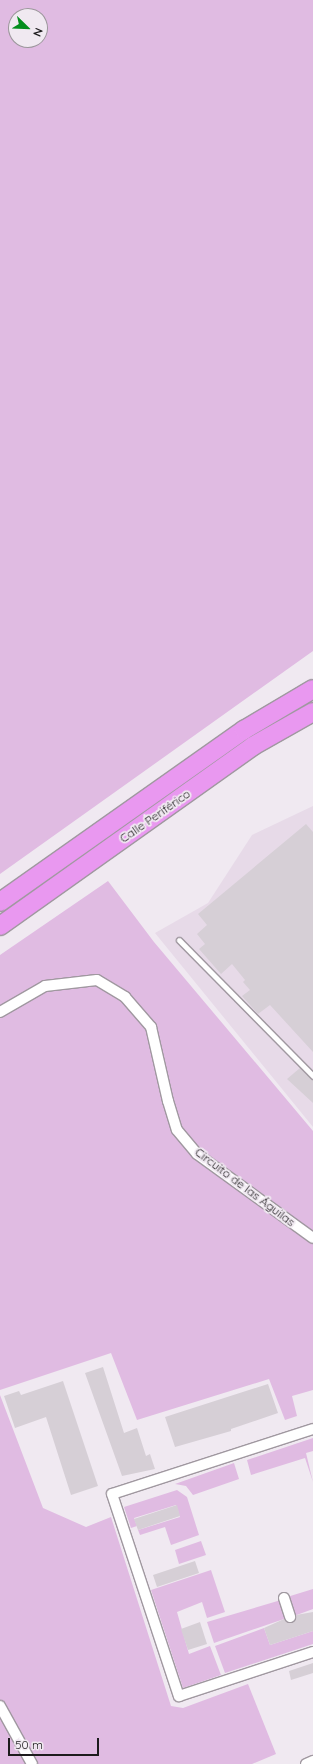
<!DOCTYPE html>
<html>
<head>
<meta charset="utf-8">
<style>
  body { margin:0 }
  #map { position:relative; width:313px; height:1764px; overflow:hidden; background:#f0e9f1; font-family:Quicksand,sans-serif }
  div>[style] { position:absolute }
  .built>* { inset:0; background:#e7dae8 }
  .green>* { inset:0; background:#e0bbe2 }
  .building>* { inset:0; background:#d6cfd6 }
  .roads { filter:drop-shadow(1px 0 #a098a0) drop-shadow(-1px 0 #a098a0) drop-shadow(0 1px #a098a0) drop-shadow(0 -1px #a098a0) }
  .lane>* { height:5px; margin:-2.5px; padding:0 2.5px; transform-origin:2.5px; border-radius:2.5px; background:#fff }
  .street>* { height:10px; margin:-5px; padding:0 5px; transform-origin:5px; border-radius:5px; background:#fff }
  .highway>* { height:18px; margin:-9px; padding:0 9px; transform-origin:9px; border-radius:9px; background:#e998f0 }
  span { translate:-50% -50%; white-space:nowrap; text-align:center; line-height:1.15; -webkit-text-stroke:4px #f0e9f1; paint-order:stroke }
  .street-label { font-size:12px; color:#1d1b1d }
  .north { position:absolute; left:8px; top:8px; width:40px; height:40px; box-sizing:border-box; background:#f0e9f1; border:1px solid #9c979c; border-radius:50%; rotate:113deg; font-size:11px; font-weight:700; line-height:16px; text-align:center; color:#1d1b1d }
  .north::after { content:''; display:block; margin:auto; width:14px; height:18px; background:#038d1d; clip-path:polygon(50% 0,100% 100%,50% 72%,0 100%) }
  .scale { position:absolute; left:8px; top:1738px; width:91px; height:18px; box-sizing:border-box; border:2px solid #1d1b1d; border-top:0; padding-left:5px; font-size:12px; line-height:14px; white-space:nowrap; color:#1d1b1d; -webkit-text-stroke:3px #f0e9f1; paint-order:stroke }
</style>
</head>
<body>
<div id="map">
  <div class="built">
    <div style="clip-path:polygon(313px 806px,313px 1127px,155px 933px,208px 903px,252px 835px)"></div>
  </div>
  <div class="green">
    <div style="clip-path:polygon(evenodd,0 0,313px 0,313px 651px,0 874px,0 0,16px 16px,40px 16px,40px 40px,16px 40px,16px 16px)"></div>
    <div style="clip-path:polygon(108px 881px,154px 942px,313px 1131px,313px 1390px,292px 1396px,297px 1416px,285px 1420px,269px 1379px,137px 1420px,111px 1353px,0 1390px,0 955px)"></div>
    <div style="clip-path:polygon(0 1395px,43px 1508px,86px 1527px,111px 1517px,171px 1706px,183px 1708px,248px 1684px,276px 1754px,252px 1764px,0 1764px)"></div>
    <div style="clip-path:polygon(313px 1438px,313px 1451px,306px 1453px,313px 1482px,305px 1458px,251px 1475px,247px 1460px)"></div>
    <div style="clip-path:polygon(234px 1463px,239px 1479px,193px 1495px,186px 1486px,175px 1484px)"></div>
    <div style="clip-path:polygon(177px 1490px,187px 1497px,199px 1535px,171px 1545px,165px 1527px,140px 1535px,138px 1530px,180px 1517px,176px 1505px,134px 1518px,137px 1526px,131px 1528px,124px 1507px)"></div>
    <div style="clip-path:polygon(201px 1541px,206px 1555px,179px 1564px,175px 1550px)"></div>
    <div style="clip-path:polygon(211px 1570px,225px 1612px,207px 1618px,202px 1602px,177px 1612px,189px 1654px,210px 1646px,221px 1675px,183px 1688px,151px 1590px)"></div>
    <div style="clip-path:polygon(313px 1589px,313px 1609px,294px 1616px,287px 1597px)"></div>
    <div style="clip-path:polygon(281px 1600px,287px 1618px,214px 1643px,207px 1622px)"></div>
    <div style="clip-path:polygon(264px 1628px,270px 1645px,313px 1631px,313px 1644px,225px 1673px,215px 1646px)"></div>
  </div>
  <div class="building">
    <div style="clip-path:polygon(306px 824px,313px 832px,313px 1052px,270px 1005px,258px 1014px,242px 996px,250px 990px,243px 982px,245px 980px,232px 964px,221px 974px,199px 949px,205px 944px,197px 934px,207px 925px,198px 914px)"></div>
    <div style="clip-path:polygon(300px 1068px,313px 1080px,313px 1103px,287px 1079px)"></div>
    <div style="clip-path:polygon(103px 1367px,124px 1433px,137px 1428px,146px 1456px,150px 1454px,155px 1469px,122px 1476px,85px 1373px)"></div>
    <div style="clip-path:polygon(63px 1381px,98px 1486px,71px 1495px,46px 1417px,15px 1428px,4px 1396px,19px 1391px,21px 1395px)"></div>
    <div style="clip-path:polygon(268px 1384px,278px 1413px,231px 1429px,231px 1431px,175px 1447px,165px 1417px)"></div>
    <div style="clip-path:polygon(177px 1505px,180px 1516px,138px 1530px,134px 1519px)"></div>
    <div style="clip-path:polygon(195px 1561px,199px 1573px,157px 1587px,153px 1575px)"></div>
    <div style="clip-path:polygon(313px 1612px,313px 1631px,270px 1645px,264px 1628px,284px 1619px,292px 1623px,296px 1615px)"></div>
    <div style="clip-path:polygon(200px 1622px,207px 1644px,188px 1650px,181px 1629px)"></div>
    <div style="clip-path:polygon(313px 1663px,313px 1673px,291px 1680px,289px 1671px)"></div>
  </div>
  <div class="roads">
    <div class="lane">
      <div style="left:179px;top:940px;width:191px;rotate:45.4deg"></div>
    </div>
    <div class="street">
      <div style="left:0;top:1012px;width:52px;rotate:-30deg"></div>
      <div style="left:45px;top:986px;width:52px;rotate:-6.6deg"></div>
      <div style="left:97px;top:980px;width:33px;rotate:31deg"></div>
      <div style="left:125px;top:997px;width:40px;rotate:49deg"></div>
      <div style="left:151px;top:1027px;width:76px;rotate:77.1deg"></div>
      <div style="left:168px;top:1101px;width:30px;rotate:73deg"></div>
      <div style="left:177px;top:1130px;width:31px;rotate:50deg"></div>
      <div style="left:197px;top:1154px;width:143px;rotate:35.9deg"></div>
      <div style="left:313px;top:1429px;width:211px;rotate:162.1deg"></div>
      <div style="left:112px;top:1494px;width:213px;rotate:71.7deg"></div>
      <div style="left:179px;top:1696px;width:141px;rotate:-18.2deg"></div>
      <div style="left:284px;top:1598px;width:20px;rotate:72deg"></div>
      <div style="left:0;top:1706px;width:66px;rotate:61.1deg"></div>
      <div style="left:306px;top:1764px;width:8px;rotate:-23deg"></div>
    </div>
    <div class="highway">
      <div style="left:0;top:902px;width:299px;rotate:-35.2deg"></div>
      <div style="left:244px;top:730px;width:80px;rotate:-30.7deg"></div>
      <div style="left:0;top:926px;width:310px;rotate:-35.4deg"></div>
      <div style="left:253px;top:746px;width:69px;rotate:-29.5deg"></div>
    </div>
  </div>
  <div class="street-label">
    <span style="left:155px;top:816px;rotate:-35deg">Calle Periférico</span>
    <span style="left:245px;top:1187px;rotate:37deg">Circuito de las Águilas</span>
  </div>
  <div class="north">N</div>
  <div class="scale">50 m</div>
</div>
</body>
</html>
